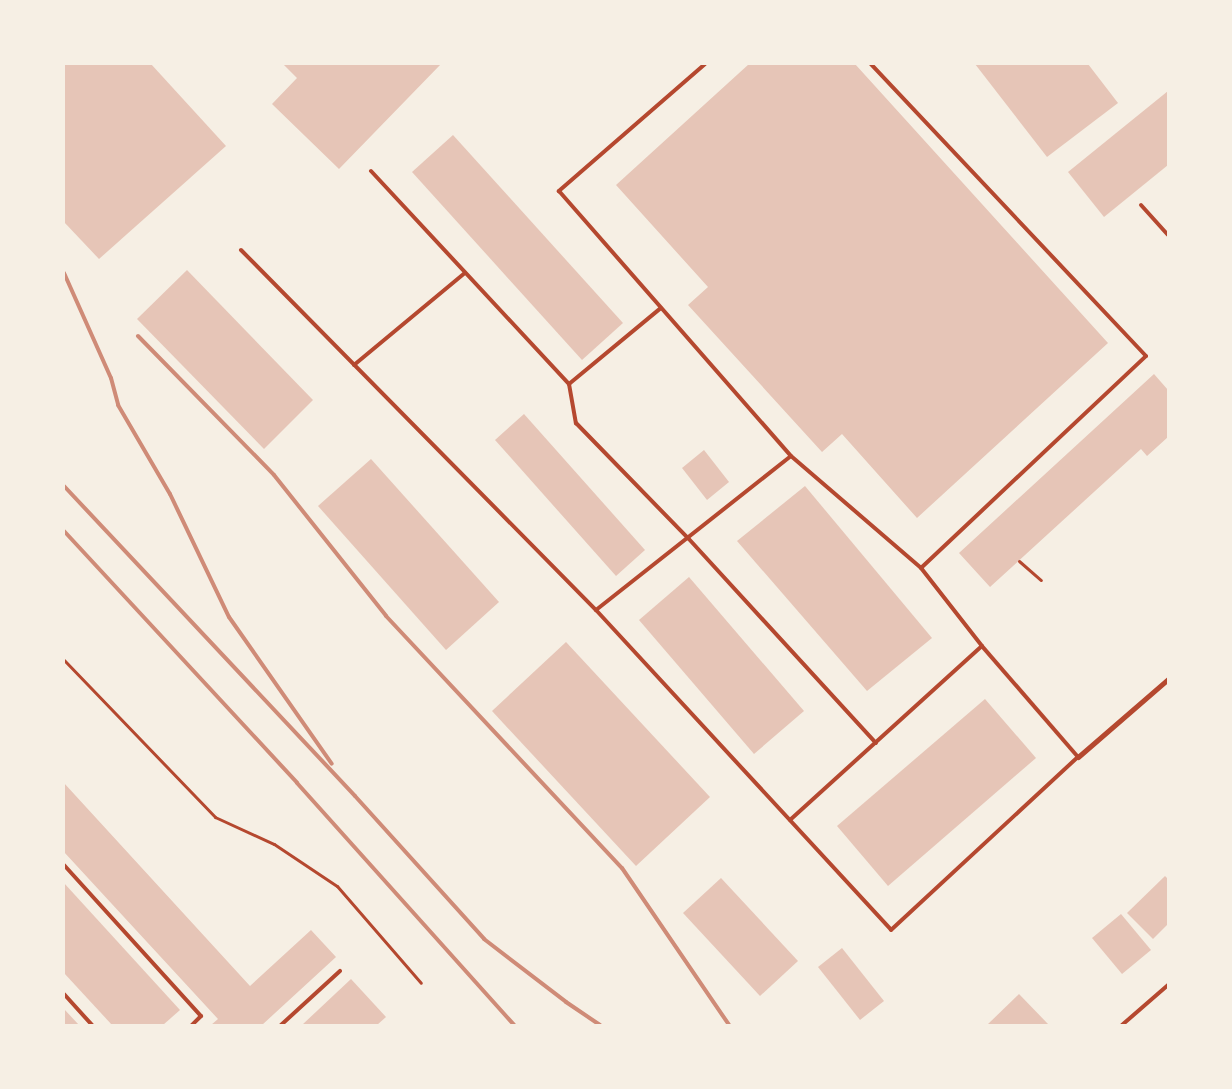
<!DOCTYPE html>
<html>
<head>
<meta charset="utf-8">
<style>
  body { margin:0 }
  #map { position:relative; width:1232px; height:1089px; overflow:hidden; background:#f6efe4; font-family:"IBM Plex Sans",sans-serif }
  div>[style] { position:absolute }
  .building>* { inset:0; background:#e6c5b7 }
  .path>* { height:3px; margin:-1.5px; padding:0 1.5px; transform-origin:1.5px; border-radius:1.5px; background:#b5482f }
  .service>* { height:4px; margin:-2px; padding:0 2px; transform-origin:2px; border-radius:2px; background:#b5482f }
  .minor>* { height:5px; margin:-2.5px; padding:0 2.5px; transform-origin:2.5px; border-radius:2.5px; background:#b5482f }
  .rail>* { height:4px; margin:-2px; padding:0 2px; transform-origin:2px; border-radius:2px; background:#cf8b77 }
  span { translate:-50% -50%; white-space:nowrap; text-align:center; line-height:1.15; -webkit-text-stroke:4.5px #f6efe4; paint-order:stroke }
  .frame { position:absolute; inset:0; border:65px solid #f6efe4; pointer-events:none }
</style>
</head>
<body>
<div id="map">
  <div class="building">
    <div style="clip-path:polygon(64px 64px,151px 64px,226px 146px,99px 259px,64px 222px)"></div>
    <div style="clip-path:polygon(283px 64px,441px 64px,339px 169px,272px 104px,297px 78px)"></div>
    <div style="clip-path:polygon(749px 64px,855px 64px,1108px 343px,917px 518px,842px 434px,822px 452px,688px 305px,708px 287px,616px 185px)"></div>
    <div style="clip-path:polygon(975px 64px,1088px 64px,1118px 103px,1047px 157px)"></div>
    <div style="clip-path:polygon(1168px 91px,1168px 165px,1104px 217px,1068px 172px)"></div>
    <div style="clip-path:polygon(453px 135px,623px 323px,582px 360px,412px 172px)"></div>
    <div style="clip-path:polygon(187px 270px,313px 400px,264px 449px,137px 319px)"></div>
    <div style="clip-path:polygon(1154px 374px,1168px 390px,1168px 437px,1147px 456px,1141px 449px,990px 587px,959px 553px)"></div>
    <div style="clip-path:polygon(524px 414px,645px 550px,616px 576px,495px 440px)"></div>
    <div style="clip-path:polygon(704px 450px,729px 482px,707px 500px,682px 468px)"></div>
    <div style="clip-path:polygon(371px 459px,499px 602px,446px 650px,318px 506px)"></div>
    <div style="clip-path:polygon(805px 486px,932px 638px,867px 691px,737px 541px)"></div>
    <div style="clip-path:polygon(689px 577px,804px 711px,754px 754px,639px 620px)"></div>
    <div style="clip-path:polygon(566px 642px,710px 797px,636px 866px,492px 711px)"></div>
    <div style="clip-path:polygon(985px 699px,1036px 758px,888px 886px,837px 826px)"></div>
    <div style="clip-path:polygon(64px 783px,250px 986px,311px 930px,336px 957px,262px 1025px,211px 1025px,218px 1019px,64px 852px)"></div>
    <div style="clip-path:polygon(1165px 876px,1168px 879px,1168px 924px,1153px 939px,1127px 913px)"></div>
    <div style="clip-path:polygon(721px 878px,798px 961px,760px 996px,683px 913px)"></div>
    <div style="clip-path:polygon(64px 883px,180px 1010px,163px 1025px,112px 1025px,64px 973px)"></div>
    <div style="clip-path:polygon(1121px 914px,1151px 950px,1122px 974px,1092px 938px)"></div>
    <div style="clip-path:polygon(842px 948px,884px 1001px,860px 1020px,818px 967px)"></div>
    <div style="clip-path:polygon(351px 979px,386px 1017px,377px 1025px,302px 1025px)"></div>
    <div style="clip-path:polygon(1019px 994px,1049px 1025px,987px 1025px)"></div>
    <div style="clip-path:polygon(64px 1009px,79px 1025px,64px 1025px)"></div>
  </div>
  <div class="path">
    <div style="left:1019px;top:561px;width:29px;rotate:41deg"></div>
    <div style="left:64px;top:660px;width:218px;rotate:46.1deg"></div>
    <div style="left:215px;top:817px;width:65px;rotate:24.6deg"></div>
    <div style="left:274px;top:844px;width:76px;rotate:33.7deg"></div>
    <div style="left:337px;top:886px;width:128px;rotate:49.1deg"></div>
  </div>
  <div class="service">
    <div style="left:705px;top:64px;width:194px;rotate:139deg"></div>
    <div style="left:559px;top:191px;width:352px;rotate:48.8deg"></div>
    <div style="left:791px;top:456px;width:172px;rotate:40.7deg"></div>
    <div style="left:371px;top:171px;width:291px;rotate:47.1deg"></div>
    <div style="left:569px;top:384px;width:119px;rotate:-39.6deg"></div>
    <div style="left:1141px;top:205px;width:40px;rotate:48deg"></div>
    <div style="left:241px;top:250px;width:506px;rotate:45.4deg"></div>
    <div style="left:596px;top:610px;width:435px;rotate:47.3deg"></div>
    <div style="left:891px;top:930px;width:255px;rotate:-42.8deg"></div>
    <div style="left:1078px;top:757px;width:147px;rotate:-130.9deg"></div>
    <div style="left:982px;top:646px;width:99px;rotate:-128deg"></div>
    <div style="left:921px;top:568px;width:309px;rotate:-43.3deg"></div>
    <div style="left:1146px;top:356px;width:401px;rotate:-133.3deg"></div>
    <div style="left:354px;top:365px;width:144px;rotate:-39.7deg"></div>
    <div style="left:569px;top:384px;width:40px;rotate:80deg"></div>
    <div style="left:576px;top:423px;width:161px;rotate:45.8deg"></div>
    <div style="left:688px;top:538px;width:278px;rotate:47.5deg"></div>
    <div style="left:596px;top:610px;width:248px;rotate:-38.3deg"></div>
    <div style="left:790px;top:820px;width:259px;rotate:-42.2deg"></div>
    <div style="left:64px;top:865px;width:204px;rotate:47.8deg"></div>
    <div style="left:201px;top:1016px;width:13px;rotate:135deg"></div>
    <div style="left:64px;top:994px;width:42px;rotate:47.9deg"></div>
    <div style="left:281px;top:1025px;width:80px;rotate:-42.5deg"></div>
    <div style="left:1122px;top:1025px;width:61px;rotate:-41deg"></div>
  </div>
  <div class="minor">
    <div style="left:1078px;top:757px;width:119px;rotate:-40.9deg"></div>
  </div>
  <div class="rail">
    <div style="left:64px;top:273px;width:115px;rotate:65.9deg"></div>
    <div style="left:111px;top:378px;width:28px;rotate:75deg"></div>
    <div style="left:118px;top:405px;width:103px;rotate:59.7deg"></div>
    <div style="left:170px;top:494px;width:136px;rotate:64.4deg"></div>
    <div style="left:229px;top:617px;width:179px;rotate:55deg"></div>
    <div style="left:138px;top:336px;width:194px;rotate:45.6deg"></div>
    <div style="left:274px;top:475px;width:180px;rotate:51.5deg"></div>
    <div style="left:386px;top:616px;width:345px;rotate:46.9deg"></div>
    <div style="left:622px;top:868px;width:190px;rotate:55.7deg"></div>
    <div style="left:64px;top:486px;width:425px;rotate:46.8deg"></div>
    <div style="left:355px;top:796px;width:193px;rotate:47.9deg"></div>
    <div style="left:484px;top:939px;width:103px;rotate:37.5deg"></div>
    <div style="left:566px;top:1002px;width:41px;rotate:34.1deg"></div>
    <div style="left:64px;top:531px;width:343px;rotate:47.2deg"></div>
    <div style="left:297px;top:783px;width:325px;rotate:48.1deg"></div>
  </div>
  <div class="frame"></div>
</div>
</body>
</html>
